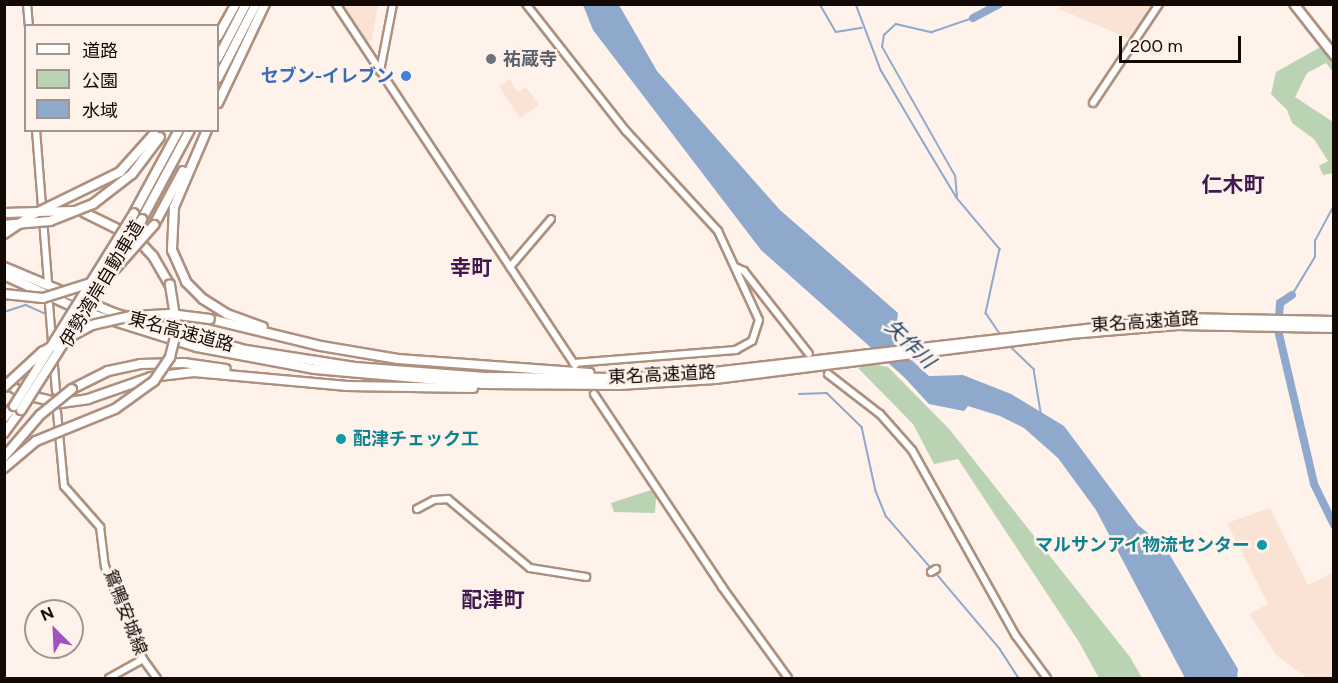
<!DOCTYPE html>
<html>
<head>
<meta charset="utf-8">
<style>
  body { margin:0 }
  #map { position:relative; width:1338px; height:683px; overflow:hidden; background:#fff2eb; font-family:Figtree,"Noto Sans JP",sans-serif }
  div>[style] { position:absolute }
  .built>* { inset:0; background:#fae3d5 }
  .green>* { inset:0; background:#b9d3b3 }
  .water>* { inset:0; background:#8ea9cb }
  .stream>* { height:1.5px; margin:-0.75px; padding:0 0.75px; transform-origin:0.75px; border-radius:0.75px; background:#8ea9cb }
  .river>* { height:8px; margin:-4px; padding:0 4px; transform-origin:4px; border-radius:4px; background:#8ea9cb }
  .roads { filter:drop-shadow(2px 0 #ad907f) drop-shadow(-2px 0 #ad907f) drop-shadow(0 2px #ad907f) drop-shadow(0 -2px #ad907f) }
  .secondary>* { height:6px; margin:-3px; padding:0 3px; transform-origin:3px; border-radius:3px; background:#fff }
  .highway>* { height:8px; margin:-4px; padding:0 4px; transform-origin:4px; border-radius:4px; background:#fff }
  .bridges { filter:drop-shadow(2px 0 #ad907f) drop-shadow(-2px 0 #ad907f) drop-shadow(0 2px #ad907f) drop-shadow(0 -2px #ad907f) }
  .highway-bridge>* { height:8px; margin:-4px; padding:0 4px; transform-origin:4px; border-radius:4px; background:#fff }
  .dots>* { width:16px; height:16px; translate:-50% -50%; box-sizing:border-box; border:3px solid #fff2eb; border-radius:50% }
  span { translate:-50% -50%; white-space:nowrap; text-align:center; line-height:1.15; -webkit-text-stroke:5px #fff2eb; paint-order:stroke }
  .worship-label { font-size:18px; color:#5b616d; font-weight:700 }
  .left { translate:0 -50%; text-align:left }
  .shop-label { font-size:18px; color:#366cbe; font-weight:700 }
  .right { translate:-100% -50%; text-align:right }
  .street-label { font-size:18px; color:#130904 }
  .culture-label { font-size:18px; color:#0d838f; font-weight:700 }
  .water-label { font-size:20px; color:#1b416d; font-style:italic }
  .quarter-label { font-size:21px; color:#3f194f; font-weight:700 }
  .frame { position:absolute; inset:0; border:6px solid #130904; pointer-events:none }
  .legend { position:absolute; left:24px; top:24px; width:195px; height:108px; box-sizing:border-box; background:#fff2eb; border:2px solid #a1958f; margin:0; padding:8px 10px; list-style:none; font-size:18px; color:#130904 }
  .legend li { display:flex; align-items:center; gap:12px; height:30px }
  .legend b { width:30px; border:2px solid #a1958f }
  .north { position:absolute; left:24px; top:599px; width:60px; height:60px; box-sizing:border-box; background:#fff2eb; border:2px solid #a1958f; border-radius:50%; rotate:336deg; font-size:16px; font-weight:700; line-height:24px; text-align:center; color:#130904 }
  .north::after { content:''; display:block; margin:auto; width:21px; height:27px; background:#a151c2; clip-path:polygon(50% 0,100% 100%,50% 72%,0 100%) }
  .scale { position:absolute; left:1119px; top:36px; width:122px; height:27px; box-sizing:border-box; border:3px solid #130904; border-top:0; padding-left:8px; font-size:18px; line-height:21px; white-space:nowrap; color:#130904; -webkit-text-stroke:4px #fff2eb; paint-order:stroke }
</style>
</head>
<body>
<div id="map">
  <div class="built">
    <div style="clip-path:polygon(341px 5px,378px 5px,372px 40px,366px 42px)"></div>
    <div style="clip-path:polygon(1061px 5px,1154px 5px,1132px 40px,1059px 9px)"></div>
    <div style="clip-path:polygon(510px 79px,517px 92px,526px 87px,539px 105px,520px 118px,499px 86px)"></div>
    <div style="clip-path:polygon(1270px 508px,1308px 585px,1333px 573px,1333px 678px,1307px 678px,1276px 655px,1249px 614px,1268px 604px,1227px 523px)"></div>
  </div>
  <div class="green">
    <div style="clip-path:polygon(1324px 45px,1333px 59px,1333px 72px,1326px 63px,1307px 73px,1295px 97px,1333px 122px,1333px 173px,1323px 175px,1319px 166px,1328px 161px,1314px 139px,1292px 123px,1287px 110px,1271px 94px,1276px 72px)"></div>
    <div style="clip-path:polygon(871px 364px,888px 367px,950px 430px,1130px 657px,1142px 678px,1099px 678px,1079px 642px,958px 459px,934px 464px,913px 424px,858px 368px)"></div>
    <div style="clip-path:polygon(651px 490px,656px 497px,655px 513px,614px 512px,611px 503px)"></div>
  </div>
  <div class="water">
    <div style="clip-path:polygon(583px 5px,619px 5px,657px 71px,780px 210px,898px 313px,894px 344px,929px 376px,963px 375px,1011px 394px,1064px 426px,1138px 525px,1165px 547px,1238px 669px,1237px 678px,1185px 678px,1096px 510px,1058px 458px,1024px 428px,1000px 416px,968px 406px,964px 411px,929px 404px,904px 377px,761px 250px,593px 30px)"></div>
  </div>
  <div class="stream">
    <div style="left:820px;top:4px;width:32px;rotate:60deg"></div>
    <div style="left:836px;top:32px;width:26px;rotate:-9deg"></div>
    <div style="left:856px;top:4px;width:71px;rotate:69.3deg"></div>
    <div style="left:881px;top:70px;width:85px;rotate:59.5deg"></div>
    <div style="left:924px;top:143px;width:64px;rotate:59deg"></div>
    <div style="left:957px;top:198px;width:67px;rotate:49.9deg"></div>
    <div style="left:1000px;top:249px;width:66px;rotate:102.3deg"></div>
    <div style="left:986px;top:313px;width:25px;rotate:56deg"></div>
    <div style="left:957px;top:197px;width:21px;rotate:-95deg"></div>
    <div style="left:955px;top:176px;width:148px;rotate:-119.5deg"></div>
    <div style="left:882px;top:47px;width:12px;rotate:-81deg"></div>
    <div style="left:884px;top:35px;width:16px;rotate:-43deg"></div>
    <div style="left:896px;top:24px;width:37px;rotate:13deg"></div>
    <div style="left:932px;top:32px;width:43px;rotate:-18.9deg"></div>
    <div style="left:1292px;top:295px;width:44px;rotate:-58.8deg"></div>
    <div style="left:1315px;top:257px;width:16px;rotate:-90deg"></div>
    <div style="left:1315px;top:241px;width:36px;rotate:-62deg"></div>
    <div style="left:4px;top:312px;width:23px;rotate:-18deg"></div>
    <div style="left:26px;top:305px;width:20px;rotate:24deg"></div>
    <div style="left:1009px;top:345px;width:35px;rotate:44deg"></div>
    <div style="left:1034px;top:369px;width:44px;rotate:80.8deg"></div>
    <div style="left:799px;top:394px;width:28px;rotate:-2deg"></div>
    <div style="left:827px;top:393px;width:49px;rotate:44.2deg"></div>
    <div style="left:862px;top:427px;width:66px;rotate:77.7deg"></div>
    <div style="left:876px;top:491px;width:27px;rotate:68deg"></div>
    <div style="left:886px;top:516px;width:69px;rotate:49.1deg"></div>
    <div style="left:935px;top:572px;width:101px;rotate:49.8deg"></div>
    <div style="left:1000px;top:649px;width:35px;rotate:57deg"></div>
  </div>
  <div class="river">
    <div style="left:973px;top:18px;width:30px;rotate:-28deg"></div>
    <div style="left:1292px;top:295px;width:14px;rotate:146deg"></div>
    <div style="left:1280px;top:303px;width:27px;rotate:94deg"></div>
    <div style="left:1278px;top:330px;width:158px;rotate:76.8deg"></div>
    <div style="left:1314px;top:484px;width:46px;rotate:64deg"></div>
  </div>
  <div class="roads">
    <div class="secondary">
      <div style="left:27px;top:4px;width:22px;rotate:85deg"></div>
      <div style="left:336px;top:4px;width:433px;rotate:56.5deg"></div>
      <div style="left:526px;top:4px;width:162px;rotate:51.8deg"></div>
      <div style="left:626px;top:131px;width:136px;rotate:47.4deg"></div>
      <div style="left:718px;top:231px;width:98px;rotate:65.3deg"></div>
      <div style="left:759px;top:320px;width:22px;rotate:108deg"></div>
      <div style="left:752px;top:341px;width:18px;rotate:151deg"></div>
      <div style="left:736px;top:350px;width:163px;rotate:175.4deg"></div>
      <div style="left:380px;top:71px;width:68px;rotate:-79deg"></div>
      <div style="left:1093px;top:103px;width:119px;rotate:-56.3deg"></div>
      <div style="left:36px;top:130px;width:152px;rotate:85.5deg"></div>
      <div style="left:510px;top:267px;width:63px;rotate:-49.5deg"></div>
      <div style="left:735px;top:267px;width:10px;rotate:24deg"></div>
      <div style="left:744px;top:271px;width:105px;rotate:51.9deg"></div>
      <div style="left:49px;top:304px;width:87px;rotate:85.4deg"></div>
      <div style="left:828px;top:374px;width:66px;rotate:37.6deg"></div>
      <div style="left:880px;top:414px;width:48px;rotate:48.4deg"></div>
      <div style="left:912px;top:450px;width:213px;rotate:60.8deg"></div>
      <div style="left:1016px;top:636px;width:52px;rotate:53.6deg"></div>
      <div style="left:594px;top:394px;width:232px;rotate:56.4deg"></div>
      <div style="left:722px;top:587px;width:112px;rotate:54deg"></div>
      <div style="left:57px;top:412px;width:74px;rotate:84.6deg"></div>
      <div style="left:64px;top:486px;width:55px;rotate:48.7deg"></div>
      <div style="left:100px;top:527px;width:39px;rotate:83deg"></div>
      <div style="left:105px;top:566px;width:100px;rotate:67.8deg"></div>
      <div style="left:143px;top:659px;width:24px;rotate:54deg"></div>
      <div style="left:417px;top:509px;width:19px;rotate:-28deg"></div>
      <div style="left:434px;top:500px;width:14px;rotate:-4deg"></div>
      <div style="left:448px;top:499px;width:107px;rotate:40.1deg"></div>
      <div style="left:530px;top:568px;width:57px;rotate:9.1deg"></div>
      <div style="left:931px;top:572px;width:6px;rotate:-31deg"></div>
      <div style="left:109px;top:678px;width:39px;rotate:-29deg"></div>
    </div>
    <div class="highway">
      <div style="left:1294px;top:4px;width:65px;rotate:51.9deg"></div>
      <div style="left:218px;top:36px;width:37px;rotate:-61deg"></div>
      <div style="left:218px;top:58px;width:61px;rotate:-62.6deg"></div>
      <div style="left:218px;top:78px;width:83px;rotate:-62.8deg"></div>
      <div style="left:218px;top:103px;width:110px;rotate:-64.6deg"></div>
      <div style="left:207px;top:130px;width:84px;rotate:113.2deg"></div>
      <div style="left:174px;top:207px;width:43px;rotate:92.7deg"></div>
      <div style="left:172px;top:250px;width:35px;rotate:66deg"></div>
      <div style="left:186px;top:282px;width:24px;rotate:45deg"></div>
      <div style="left:203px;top:299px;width:28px;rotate:32deg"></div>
      <div style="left:227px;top:314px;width:38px;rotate:20deg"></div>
      <div style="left:85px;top:213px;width:57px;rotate:26.1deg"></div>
      <div style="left:136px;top:238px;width:25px;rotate:47deg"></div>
      <div style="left:153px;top:256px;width:34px;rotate:60deg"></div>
      <div style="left:134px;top:213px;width:94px;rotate:-61.5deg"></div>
      <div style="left:142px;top:219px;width:101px;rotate:-61.7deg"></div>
      <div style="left:154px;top:225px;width:61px;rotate:-61.8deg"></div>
      <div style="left:4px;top:267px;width:119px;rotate:22.7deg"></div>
      <div style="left:114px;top:313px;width:137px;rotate:15.7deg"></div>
      <div style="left:246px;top:350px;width:110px;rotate:8.9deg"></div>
      <div style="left:355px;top:367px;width:130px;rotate:4.4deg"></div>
      <div style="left:485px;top:377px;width:136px;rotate:0.4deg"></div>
      <div style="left:621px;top:378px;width:93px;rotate:-3.7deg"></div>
      <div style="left:714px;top:372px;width:467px;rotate:-6.6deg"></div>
      <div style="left:1178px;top:318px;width:156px;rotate:1.1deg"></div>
      <div style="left:4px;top:275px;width:89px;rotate:24.6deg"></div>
      <div style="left:85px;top:312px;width:117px;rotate:17.4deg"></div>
      <div style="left:197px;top:347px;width:120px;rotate:10.6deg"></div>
      <div style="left:315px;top:369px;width:169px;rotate:5.1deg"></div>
      <div style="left:483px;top:384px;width:136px;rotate:0.4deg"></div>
      <div style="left:619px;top:385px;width:96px;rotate:-3.6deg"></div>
      <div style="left:715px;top:379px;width:357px;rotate:-7.2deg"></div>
      <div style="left:1069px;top:334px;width:109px;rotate:-4.7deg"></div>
      <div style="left:1178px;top:325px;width:156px;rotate:1.1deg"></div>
      <div style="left:210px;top:319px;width:114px;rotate:13.7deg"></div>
      <div style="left:321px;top:346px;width:78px;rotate:9.6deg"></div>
      <div style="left:398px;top:359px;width:192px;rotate:4.2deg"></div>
      <div style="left:4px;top:382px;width:26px;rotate:31deg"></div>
      <div style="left:26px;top:395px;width:36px;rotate:13deg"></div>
      <div style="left:61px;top:403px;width:27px;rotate:-8deg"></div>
      <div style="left:88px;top:399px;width:67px;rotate:-19.2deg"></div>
      <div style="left:151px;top:377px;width:43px;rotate:-6.6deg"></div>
      <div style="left:194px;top:372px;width:154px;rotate:5.2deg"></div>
      <div style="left:347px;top:386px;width:126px;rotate:0.9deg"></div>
      <div style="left:72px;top:389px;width:40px;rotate:-26.6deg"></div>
      <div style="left:108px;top:371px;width:33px;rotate:-12deg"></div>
      <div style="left:140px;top:364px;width:44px;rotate:-1.3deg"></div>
      <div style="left:184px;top:363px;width:42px;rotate:8.1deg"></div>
      <div style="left:4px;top:418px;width:16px;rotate:-50deg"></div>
      <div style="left:4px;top:433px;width:29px;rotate:-54deg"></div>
    </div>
  </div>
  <div class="bridges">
    <div class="highway-bridge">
      <div style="left:4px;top:213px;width:69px;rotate:-1.7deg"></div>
      <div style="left:4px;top:225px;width:46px;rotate:-5deg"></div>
      <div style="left:50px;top:221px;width:46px;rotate:-21.6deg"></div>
      <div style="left:93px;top:204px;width:49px;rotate:-37.6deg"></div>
      <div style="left:132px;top:174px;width:46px;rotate:-52.9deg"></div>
      <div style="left:4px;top:234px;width:36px;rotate:-34deg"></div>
      <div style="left:34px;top:214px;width:96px;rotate:-26deg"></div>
      <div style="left:120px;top:172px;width:51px;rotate:-48.2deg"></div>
      <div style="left:115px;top:269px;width:59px;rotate:-48.4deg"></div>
      <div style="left:4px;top:294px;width:39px;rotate:6deg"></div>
      <div style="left:43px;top:298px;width:53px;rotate:-17.4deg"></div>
      <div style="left:4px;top:387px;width:52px;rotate:-42.6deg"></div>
      <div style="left:42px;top:352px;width:57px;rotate:-28.4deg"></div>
      <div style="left:92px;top:325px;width:40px;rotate:-13deg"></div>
      <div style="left:131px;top:316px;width:39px;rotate:-3deg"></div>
      <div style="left:170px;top:314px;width:40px;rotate:7.1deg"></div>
      <div style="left:14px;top:406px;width:227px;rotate:-58.1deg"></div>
      <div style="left:21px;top:410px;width:226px;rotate:-57.6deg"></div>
      <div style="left:4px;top:457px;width:55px;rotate:-49.4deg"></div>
      <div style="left:40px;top:415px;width:41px;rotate:-39.1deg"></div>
      <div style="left:4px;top:468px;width:42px;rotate:-40.2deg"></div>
      <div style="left:36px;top:441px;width:85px;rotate:-22.1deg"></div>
      <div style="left:115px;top:409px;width:48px;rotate:-35.7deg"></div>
      <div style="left:154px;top:381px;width:29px;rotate:-56deg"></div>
      <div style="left:170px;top:357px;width:29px;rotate:-76deg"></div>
      <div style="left:177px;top:329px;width:45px;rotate:-99deg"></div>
    </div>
  </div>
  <div class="dots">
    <div style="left:491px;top:59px;background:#6b7280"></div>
    <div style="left:406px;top:76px;background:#3f7fe0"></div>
    <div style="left:341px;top:439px;background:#0f9aa8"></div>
    <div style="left:1262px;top:545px;background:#0f9aa8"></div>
  </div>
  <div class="worship-label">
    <span class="left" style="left:503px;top:59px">祐蔵寺</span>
  </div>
  <div class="shop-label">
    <span class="right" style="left:394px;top:76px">セブン-イレブン</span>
  </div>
  <div class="street-label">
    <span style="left:102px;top:284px;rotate:-59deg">伊勢湾岸自動車道</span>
    <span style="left:1145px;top:322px;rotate:-4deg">東名高速道路</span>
    <span style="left:181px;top:332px;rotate:15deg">東名高速道路</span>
    <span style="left:662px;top:375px;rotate:-3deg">東名高速道路</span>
    <span style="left:125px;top:612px;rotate:69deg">鴛鴨安城線</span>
  </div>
  <div class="culture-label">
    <span class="left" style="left:353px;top:439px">配津チェック工</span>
    <span class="right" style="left:1250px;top:545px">マルサンアイ物流センター</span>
  </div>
  <div class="water-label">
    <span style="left:910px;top:344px;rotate:44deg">矢作川</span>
  </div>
  <div class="quarter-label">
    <span style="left:1233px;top:185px">仁木町</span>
    <span style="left:471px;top:268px">幸町</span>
    <span style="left:493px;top:600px">配津町</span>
  </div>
  <div class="frame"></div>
  <ul class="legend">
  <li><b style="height:8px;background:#fff"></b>道路</li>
  <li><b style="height:16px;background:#b9d3b3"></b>公園</li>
  <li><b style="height:16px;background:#8ea9cb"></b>水域</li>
  </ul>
  <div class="north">N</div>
  <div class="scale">200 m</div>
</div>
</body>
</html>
